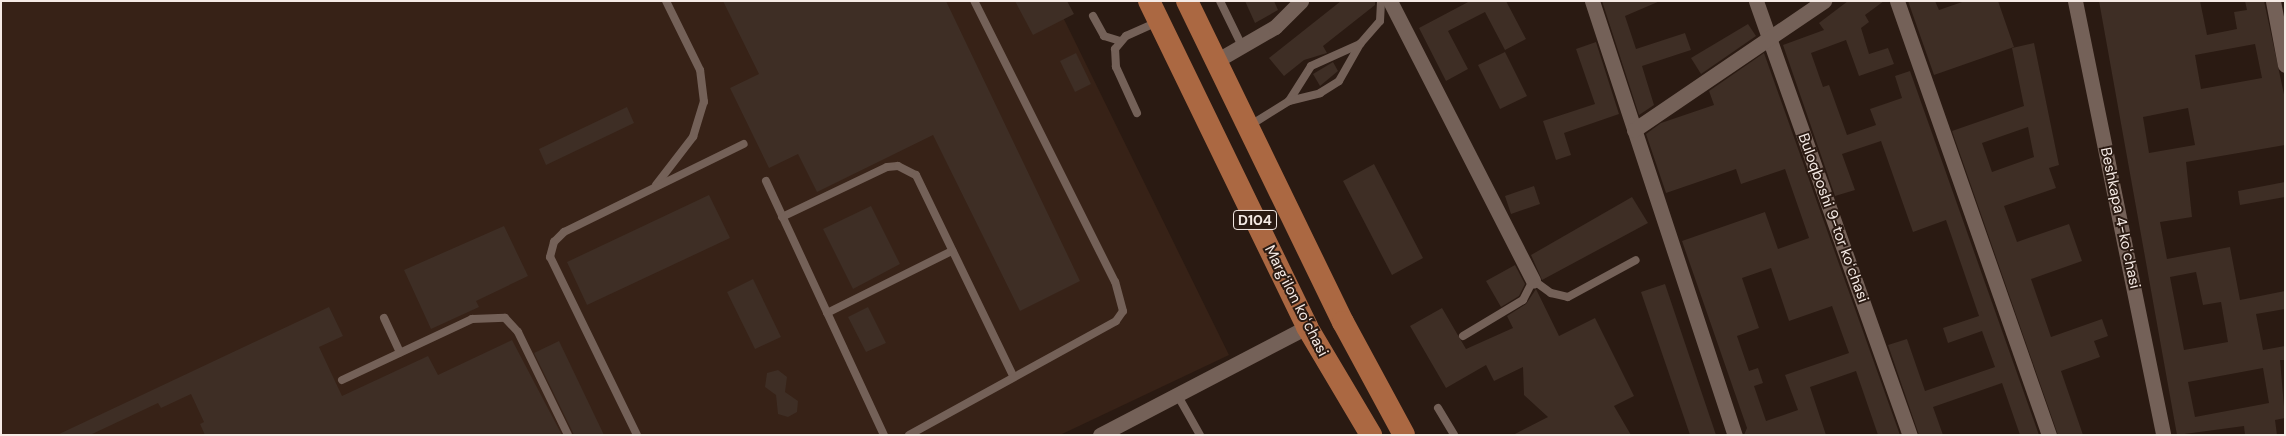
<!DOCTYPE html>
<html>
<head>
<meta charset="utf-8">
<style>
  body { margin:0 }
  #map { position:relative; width:2286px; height:436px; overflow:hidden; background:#2a1a12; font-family:"DM Sans",sans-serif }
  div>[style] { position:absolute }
  .built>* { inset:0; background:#372217 }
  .building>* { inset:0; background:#3e2e25 }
  .service>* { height:8px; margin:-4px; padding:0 4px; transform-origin:4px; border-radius:4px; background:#746158 }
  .minor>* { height:15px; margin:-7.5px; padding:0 7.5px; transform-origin:7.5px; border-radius:7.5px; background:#746158 }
  .primary>* { height:22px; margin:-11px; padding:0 11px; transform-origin:11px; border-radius:11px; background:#ab6842 }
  span { translate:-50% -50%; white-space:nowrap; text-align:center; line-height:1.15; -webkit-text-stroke:4px #2a1a12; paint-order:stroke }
  .shield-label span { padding:1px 4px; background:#2a1a12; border:1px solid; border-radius:4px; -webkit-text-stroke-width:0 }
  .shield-label { font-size:14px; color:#f5eae5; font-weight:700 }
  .street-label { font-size:15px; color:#f5eae5 }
  .frame { position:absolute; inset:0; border:2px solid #f5eae5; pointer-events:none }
</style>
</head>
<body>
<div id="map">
  <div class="built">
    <div style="clip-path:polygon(1px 1px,1055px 1px,1229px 355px,1060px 435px,1px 435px)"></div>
  </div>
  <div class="building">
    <div style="clip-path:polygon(723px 1px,946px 1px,1080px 281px,1020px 311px,933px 135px,817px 192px,798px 154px,769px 168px,730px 88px,759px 74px)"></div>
    <div style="clip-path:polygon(1015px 1px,1067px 1px,1074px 14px,1033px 35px)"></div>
    <div style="clip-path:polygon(1245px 1px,1274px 1px,1278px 10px,1255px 23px)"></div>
    <div style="clip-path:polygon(1341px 1px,1375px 1px,1375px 5px,1323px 46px,1327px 53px,1304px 60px,1284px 76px,1269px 58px)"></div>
    <div style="clip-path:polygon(1470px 1px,1506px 1px,1526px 39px,1505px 50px,1485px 12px,1448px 31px,1468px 69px,1446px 81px,1419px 28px)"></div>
    <div style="clip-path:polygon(1602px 1px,1660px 1px,1625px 16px,1636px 49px,1685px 33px,1691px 50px,1642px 66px,1654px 105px,1639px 115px)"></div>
    <div style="clip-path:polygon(1848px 1px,1884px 1px,1865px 15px,1869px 22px,1861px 28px,1869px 54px,1888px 48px,1894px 64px,1859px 76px,1846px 40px,1811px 53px,1823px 87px,1829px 85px,1847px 135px,1876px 125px,1870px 109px,1902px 98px,1895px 76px,1910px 71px,2039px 435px,2020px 435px,2002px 383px,1933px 407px,1943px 435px,1919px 435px,1888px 345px,1907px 339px,1925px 391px,1995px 367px,1982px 331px,1948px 343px,1943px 328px,1979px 316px,1946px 220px,1913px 232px,1881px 141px,1842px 154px,1855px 190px,1835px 196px,1783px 45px,1824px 30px,1819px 23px)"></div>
    <div style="clip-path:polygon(1908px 1px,1935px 1px,1939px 10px,1965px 1px,1998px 1px,2014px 47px,1934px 75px)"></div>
    <div style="clip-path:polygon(evenodd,2099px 1px,2200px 1px,2207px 35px,2237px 29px,2234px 12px,2247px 10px,2245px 1px,2264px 1px,2285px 99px,2285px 145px,2186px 162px,2192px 217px,2160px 222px,2167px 259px,2230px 247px,2240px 300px,2285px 291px,2285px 309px,2256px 314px,2263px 350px,2285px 346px,2285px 360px,2280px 360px,2285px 418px,2275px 420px,2277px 435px,2245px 435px,2244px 426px,2177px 435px,2099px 1px,2255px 44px,2262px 78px,2201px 89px,2195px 55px,2255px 44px,2099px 1px,2188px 108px,2195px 145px,2149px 153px,2143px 117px,2188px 108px,2099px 1px,2196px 272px,2203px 305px,2221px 302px,2228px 342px,2184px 350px,2170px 277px,2196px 272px,2099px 1px,2263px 368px,2269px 403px,2195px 417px,2188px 382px,2263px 368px)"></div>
    <div style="clip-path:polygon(1748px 24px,1756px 36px,1701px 74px,1691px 58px)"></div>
    <div style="clip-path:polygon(1596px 42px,1619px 114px,1564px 133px,1571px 155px,1556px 160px,1543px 121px,1595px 104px,1576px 49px)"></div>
    <div style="clip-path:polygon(evenodd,2034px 43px,2059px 165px,2049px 168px,2056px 188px,2004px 206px,2017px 242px,2069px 224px,2082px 261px,2031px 279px,2051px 337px,2102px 319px,2108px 336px,2094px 341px,2100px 357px,2061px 371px,2083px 435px,2058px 435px,1952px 131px,2024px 106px,2012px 48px,2034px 43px,2028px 127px,2034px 157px,1992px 172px,1982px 143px,2028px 127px)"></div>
    <div style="clip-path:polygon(1505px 52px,1527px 96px,1500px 109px,1478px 65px)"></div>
    <div style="clip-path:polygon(1076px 53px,1091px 84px,1075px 92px,1060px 61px)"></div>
    <div style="clip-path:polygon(evenodd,1764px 53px,1870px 351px,1900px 435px,1878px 435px,1856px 371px,1810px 387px,1826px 435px,1744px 435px,1747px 428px,1682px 241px,1765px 212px,1778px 249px,1809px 238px,1785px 169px,1741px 184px,1736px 169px,1666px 193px,1646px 134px,1661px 123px,1714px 105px,1709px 91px,1764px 53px,1771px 268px,1789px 321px,1832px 306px,1849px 353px,1785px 375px,1798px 410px,1766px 421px,1754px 386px,1763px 383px,1758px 368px,1749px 371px,1737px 336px,1759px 328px,1742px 278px,1771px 268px)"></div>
    <div style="clip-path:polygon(1333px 62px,1338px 71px,1320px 86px,1313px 74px)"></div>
    <div style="clip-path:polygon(627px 107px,634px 123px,546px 165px,539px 149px)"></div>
    <div style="clip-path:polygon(1374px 164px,1423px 258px,1392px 275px,1343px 181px)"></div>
    <div style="clip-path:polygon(2285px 182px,2285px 197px,2240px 205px,2238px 191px)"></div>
    <div style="clip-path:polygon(1534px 186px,1540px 204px,1511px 214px,1505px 196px)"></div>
    <div style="clip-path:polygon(709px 195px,730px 238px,587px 305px,567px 262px)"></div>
    <div style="clip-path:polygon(1632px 197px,1648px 223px,1542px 280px,1531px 255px)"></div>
    <div style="clip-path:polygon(871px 206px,900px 264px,853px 289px,823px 229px)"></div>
    <div style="clip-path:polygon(504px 226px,528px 276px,476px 301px,479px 307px,431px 329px,404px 270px)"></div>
    <div style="clip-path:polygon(1515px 265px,1525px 284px,1519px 296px,1501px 307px,1486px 281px)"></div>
    <div style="clip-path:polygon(753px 279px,781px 337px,755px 349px,727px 292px)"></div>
    <div style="clip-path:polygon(1665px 284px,1716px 435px,1690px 435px,1641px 292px)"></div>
    <div style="clip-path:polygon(1536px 289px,1559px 336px,1595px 318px,1634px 396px,1614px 406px,1631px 435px,1513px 435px,1548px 417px,1524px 395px,1523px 367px,1494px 381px,1486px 365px,1446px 388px,1410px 326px,1442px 308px,1466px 349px,1513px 328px,1507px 316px,1526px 304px)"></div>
    <div style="clip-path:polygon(329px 307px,343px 336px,319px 347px,342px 396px,428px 356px,438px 375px,512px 340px,562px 435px,205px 435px,200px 424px,204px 422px,191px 394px,161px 408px,158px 403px,90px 435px,57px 435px)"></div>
    <div style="clip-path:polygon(868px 307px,886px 343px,866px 352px,848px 317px)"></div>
    <div style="clip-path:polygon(559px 341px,604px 435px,574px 435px,534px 353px)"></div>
    <div style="clip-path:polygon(778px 370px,787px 377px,785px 392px,798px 401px,797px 412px,788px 417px,778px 414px,776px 395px,765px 387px,767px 373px)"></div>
  </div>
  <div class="service">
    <div style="left:1220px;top:1px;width:50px;rotate:63.9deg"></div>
    <div style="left:1093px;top:16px;width:23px;rotate:61deg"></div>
    <div style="left:1104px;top:36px;width:17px;rotate:17deg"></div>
    <div style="left:1289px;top:101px;width:41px;rotate:-57.8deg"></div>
    <div style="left:1311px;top:66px;width:54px;rotate:-24.2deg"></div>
    <div style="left:1137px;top:113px;width:51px;rotate:-114.5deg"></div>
    <div style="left:1116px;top:67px;width:18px;rotate:-93deg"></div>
    <div style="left:1115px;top:49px;width:17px;rotate:-50deg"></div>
    <div style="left:1126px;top:36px;width:34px;rotate:-24deg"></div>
    <div style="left:1249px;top:126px;width:47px;rotate:-32deg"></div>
    <div style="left:1289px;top:101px;width:32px;rotate:-14deg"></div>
    <div style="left:1320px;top:93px;width:22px;rotate:-32deg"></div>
    <div style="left:1339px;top:81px;width:43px;rotate:-60.4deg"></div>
    <div style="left:1360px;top:44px;width:30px;rotate:-49deg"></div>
    <div style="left:1380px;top:21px;width:20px;rotate:-87deg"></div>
    <div style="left:766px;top:181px;width:280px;rotate:65.1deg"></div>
    <div style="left:656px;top:185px;width:61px;rotate:-52.4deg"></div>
    <div style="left:693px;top:137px;width:37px;rotate:-73deg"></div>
    <div style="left:704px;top:102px;width:32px;rotate:-97deg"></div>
    <div style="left:700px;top:70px;width:77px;rotate:-116.2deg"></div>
    <div style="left:782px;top:217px;width:116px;rotate:-25.5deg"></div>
    <div style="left:887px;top:167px;width:11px;rotate:-5deg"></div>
    <div style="left:898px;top:166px;width:20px;rotate:27deg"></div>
    <div style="left:916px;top:175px;width:223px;rotate:64.2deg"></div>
    <div style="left:1533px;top:280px;width:22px;rotate:36deg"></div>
    <div style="left:1551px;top:293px;width:17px;rotate:13deg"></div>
    <div style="left:1568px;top:297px;width:77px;rotate:-28.6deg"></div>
    <div style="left:827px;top:313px;width:140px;rotate:-26.4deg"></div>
    <div style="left:384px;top:318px;width:38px;rotate:65deg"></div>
    <div style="left:1463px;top:336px;width:70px;rotate:-31deg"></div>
    <div style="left:1523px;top:300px;width:22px;rotate:-63deg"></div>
    <div style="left:342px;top:380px;width:144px;rotate:-25.1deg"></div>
    <div style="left:472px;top:319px;width:33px;rotate:-2deg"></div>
    <div style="left:505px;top:318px;width:19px;rotate:47deg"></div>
    <div style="left:518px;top:332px;width:114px;rotate:64.1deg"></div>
    <div style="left:1178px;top:396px;width:45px;rotate:60.6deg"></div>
    <div style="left:1438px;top:408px;width:31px;rotate:59deg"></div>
    <div style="left:637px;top:435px;width:198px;rotate:-116deg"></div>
    <div style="left:550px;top:257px;width:16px;rotate:-75deg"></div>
    <div style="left:554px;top:242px;width:14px;rotate:-45deg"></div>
    <div style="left:564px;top:232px;width:200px;rotate:-26.1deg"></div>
    <div style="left:909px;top:435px;width:236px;rotate:-28.8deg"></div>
    <div style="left:1116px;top:321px;width:12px;rotate:-55deg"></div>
    <div style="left:1123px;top:311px;width:30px;rotate:-105deg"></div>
    <div style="left:1115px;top:282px;width:314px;rotate:-116.6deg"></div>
  </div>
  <div class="minor">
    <div style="left:1390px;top:1px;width:314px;rotate:62.9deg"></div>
    <div style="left:1592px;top:1px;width:457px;rotate:71.8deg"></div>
    <div style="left:1756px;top:1px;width:461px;rotate:70.5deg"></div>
    <div style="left:1897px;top:1px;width:460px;rotate:70.7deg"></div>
    <div style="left:2075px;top:1px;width:443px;rotate:78.5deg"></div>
    <div style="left:2273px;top:1px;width:65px;rotate:79.4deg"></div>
    <div style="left:1216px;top:61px;width:68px;rotate:-30deg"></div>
    <div style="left:1275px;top:27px;width:37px;rotate:-45deg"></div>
    <div style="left:1634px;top:130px;width:230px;rotate:-34.2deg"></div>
    <div style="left:1100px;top:435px;width:233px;rotate:-27.6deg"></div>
  </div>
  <div class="primary">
    <div style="left:1149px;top:1px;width:362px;rotate:64.1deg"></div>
    <div style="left:1307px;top:327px;width:126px;rotate:59.3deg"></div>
    <div style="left:1187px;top:1px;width:357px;rotate:64.1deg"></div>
    <div style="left:1343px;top:322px;width:128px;rotate:61.6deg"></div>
  </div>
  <div class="shield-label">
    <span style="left:1255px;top:220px">D104</span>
  </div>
  <div class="street-label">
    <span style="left:1833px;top:218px;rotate:70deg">Buloqboshi 9-tor koʻchasi</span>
    <span style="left:2120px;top:218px;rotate:78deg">Beshkapa 4-koʻchasi</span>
    <span style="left:1296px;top:301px;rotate:63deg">Margʻilon koʻchasi</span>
  </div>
  <div class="frame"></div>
</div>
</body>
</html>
